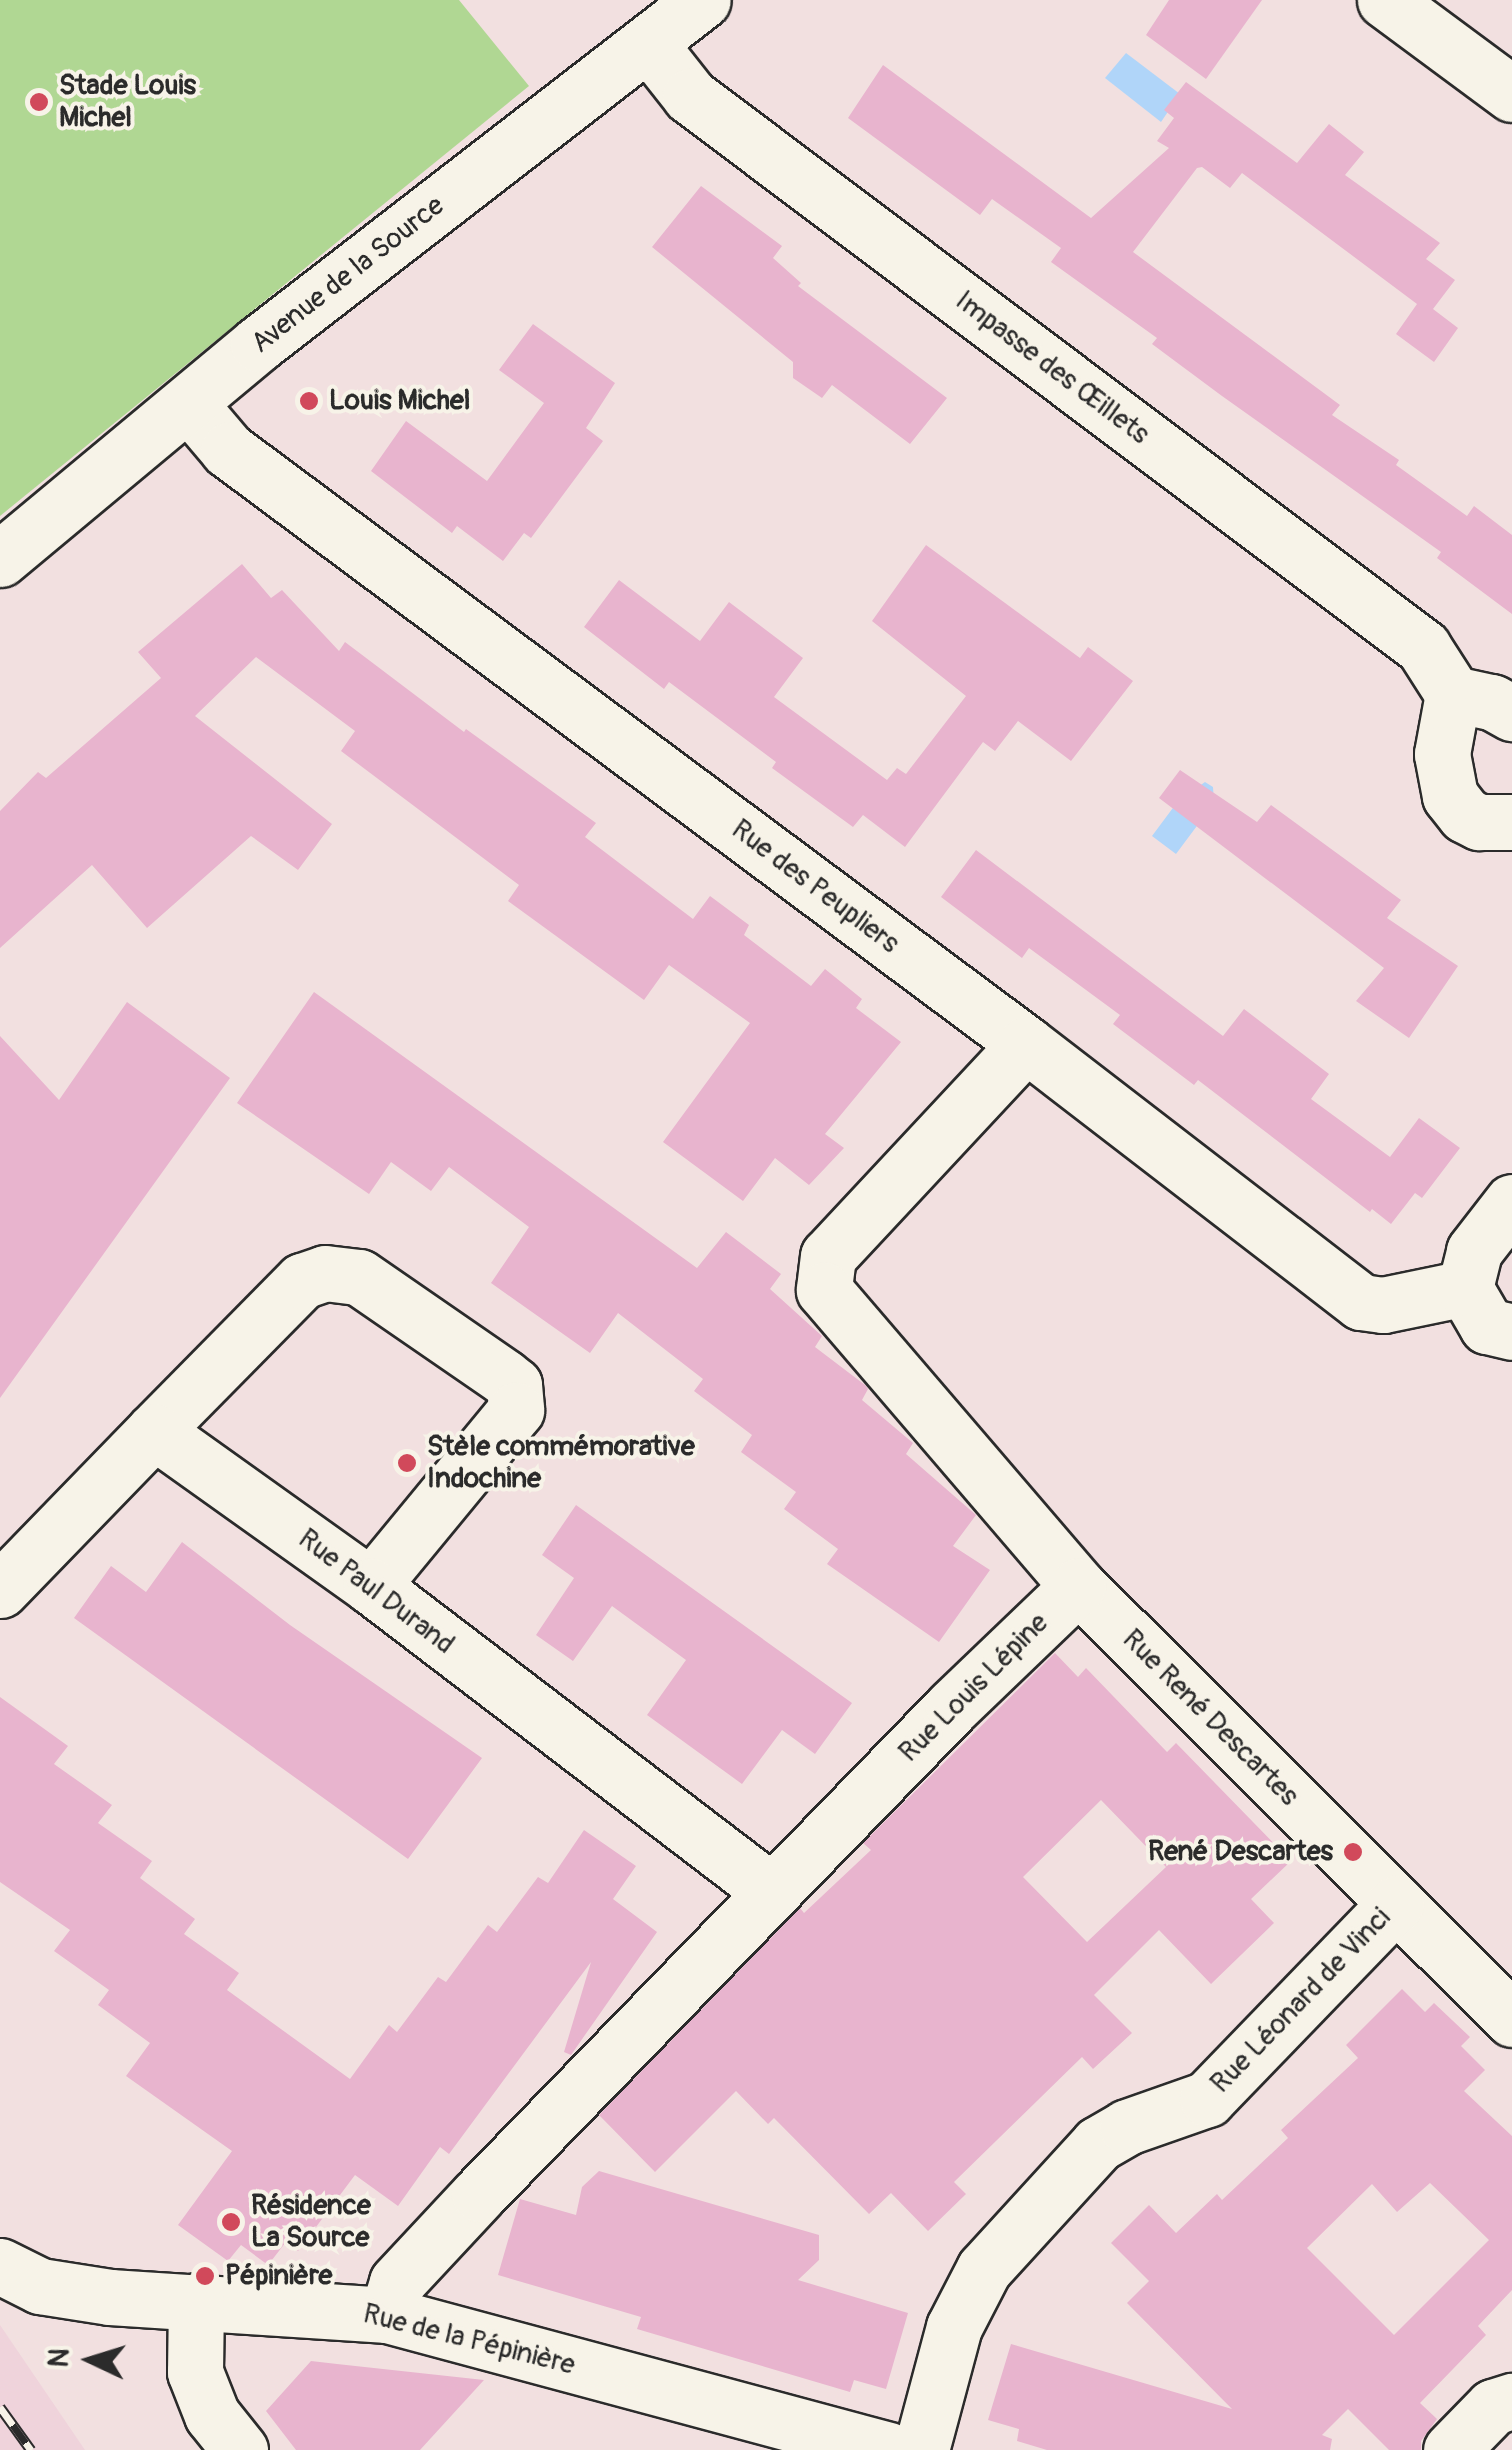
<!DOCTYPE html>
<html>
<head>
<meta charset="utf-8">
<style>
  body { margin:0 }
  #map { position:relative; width:1512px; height:2450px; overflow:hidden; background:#f2e0e0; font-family:Pangolin,sans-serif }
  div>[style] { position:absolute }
  .built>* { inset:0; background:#efd3db }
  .green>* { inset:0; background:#b0d793 }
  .water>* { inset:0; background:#b0d5f9 }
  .building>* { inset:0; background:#e8b4ce }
  .roads { filter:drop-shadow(2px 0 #2b2b2b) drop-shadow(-2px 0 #2b2b2b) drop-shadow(0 2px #2b2b2b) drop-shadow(0 -2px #2b2b2b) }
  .minor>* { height:55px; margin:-27.5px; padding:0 27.5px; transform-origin:27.5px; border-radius:27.5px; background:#f7f3e8 }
  .rail>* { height:11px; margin-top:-5.5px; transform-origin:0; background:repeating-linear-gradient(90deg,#f7f3e8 0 22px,#2b2b2b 0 44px); box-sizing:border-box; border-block:2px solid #2b2b2b }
  .dots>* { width:28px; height:28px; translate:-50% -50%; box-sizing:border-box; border:5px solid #f7f3e8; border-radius:50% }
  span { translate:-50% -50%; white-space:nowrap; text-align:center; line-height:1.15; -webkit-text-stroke:8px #f7f3e8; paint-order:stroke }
  .poi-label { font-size:28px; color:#2b2b2b; font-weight:700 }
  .left { translate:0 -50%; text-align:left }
  .right { translate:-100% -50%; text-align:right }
  .street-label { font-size:28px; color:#2b2b2b }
  .north { position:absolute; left:40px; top:2310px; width:100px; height:100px; -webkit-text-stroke:8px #f7f3e8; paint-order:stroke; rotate:274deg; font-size:28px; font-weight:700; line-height:40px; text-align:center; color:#2b2b2b }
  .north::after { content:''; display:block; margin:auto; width:35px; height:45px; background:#2b2b2b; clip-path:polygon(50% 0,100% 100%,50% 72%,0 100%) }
</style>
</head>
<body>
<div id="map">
  <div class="built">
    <div style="clip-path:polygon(0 2325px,85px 2450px,0 2450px)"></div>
  </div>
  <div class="green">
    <div style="clip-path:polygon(0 0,459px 0,529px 86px,0 516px)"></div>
  </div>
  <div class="water">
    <div style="clip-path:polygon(1126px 53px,1180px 94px,1161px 122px,1105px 78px)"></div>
    <div style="clip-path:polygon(1205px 782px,1213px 787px,1214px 803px,1176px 854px,1152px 836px,1190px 785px,1195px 789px)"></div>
  </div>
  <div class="building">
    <div style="clip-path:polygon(1169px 0,1262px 0,1206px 79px,1146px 35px)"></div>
    <div style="clip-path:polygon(883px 65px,1091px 218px,1169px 148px,1157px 141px,1174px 118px,1164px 110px,1186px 82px,1297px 163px,1329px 124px,1364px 152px,1345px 175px,1440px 243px,1426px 259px,1455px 280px,1433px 309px,1458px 328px,1434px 362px,1396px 334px,1417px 304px,1242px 173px,1230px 188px,1202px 167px,1197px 168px,1133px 252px,1340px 405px,1332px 415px,1399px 460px,1396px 465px,1467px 516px,1474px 506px,1512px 535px,1512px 614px,1437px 558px,1441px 552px,1222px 396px,1152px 344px,1157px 338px,1051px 262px,1061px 248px,992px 199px,980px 215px,848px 118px)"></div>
    <div style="clip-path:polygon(701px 186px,782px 246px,773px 258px,801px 283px,798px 286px,947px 398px,910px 444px,832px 385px,822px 398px,793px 378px,793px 362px,652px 247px)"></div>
    <div style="clip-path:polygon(533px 324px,615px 383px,586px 428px,603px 441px,531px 538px,524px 533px,503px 561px,457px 526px,452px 533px,371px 471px,406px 421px,487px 481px,544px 403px,499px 370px)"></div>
    <div style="clip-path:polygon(926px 545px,1080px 658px,1088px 647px,1133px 681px,1071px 761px,1018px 721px,995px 751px,983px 742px,905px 847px,863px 815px,853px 827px,772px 768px,776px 762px,669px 682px,664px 689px,584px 627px,619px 580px,700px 641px,729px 602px,803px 658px,774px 697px,887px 780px,897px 768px,906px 774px,966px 696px,872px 621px)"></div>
    <div style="clip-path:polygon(242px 564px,271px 598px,282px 590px,339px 651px,345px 642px,464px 732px,466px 729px,596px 823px,585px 837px,693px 919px,710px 896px,749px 925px,744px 935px,811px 986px,825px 969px,862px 999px,856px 1008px,901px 1042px,825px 1134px,844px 1148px,809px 1185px,775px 1158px,743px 1201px,663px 1142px,750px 1023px,669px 965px,644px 1000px,508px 901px,519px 885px,341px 751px,355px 731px,256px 657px,195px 716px,332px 824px,298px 870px,251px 836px,147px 928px,92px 865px,0 948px,0 811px,38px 772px,46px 778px,161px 678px,138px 652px)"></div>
    <div style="clip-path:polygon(1180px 770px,1257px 822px,1271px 805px,1401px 900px,1387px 918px,1458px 966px,1409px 1038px,1356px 1001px,1384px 968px,1159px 798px)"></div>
    <div style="clip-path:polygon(976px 850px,1223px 1036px,1244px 1009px,1329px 1074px,1311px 1099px,1390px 1157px,1419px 1118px,1460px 1148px,1422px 1198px,1415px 1193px,1391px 1224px,1372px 1209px,1370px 1212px,1198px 1080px,1194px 1085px,1113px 1024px,1120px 1015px,1029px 948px,1022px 958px,941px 897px)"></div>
    <div style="clip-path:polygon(314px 992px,697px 1268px,726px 1232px,781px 1274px,770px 1289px,822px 1336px,815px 1347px,865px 1385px,868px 1389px,862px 1400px,913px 1443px,906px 1454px,976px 1515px,953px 1546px,990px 1570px,939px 1642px,827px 1564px,838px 1549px,784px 1509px,796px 1492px,741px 1452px,752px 1435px,694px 1391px,703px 1379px,618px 1313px,590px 1353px,491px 1283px,529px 1227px,449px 1167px,431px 1191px,391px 1162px,369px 1194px,237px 1103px)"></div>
    <div style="clip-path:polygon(127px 1002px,230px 1078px,0 1398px,0 1036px,59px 1100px)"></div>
    <div style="clip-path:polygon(576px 1505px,852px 1703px,815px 1754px,782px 1730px,742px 1784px,647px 1715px,686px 1660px,612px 1606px,573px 1661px,536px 1635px,574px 1578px,542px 1555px)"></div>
    <div style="clip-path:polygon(182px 1542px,290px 1625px,482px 1758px,408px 1859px,74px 1618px,111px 1566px,146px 1592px)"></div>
    <div style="clip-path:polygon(evenodd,1055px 1653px,1078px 1677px,1086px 1668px,1167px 1752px,1176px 1743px,1291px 1861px,1251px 1899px,1274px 1923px,1211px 1984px,1159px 1930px,1094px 1995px,1132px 2033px,1093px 2069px,1082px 2057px,954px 2182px,966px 2194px,928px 2231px,891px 2193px,869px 2214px,774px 2118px,768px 2124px,736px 2091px,655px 2172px,599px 2115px,800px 1908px,804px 1913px,871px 1850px,863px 1843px,1055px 1653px,1101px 1800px,1166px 1867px,1087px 1942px,1023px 1877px,1101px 1800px)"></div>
    <div style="clip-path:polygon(0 1697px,68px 1746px,54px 1764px,112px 1805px,98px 1823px,152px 1861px,140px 1878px,195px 1919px,184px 1934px,239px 1973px,227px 1990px,350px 2079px,389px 2025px,397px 2032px,438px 1977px,446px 1982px,488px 1925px,497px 1932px,538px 1877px,548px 1883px,584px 1830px,636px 1866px,613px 1899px,657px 1932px,571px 2055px,564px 2052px,591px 1962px,449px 2154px,440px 2147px,398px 2206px,355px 2175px,298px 2251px,286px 2242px,268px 2265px,241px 2245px,228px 2261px,178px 2225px,232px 2151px,126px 2076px,150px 2043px,98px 2005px,109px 1990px,54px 1951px,70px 1930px,0 1882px)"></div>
    <div style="clip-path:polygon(evenodd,1402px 1989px,1425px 2012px,1434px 2003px,1470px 2037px,1461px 2046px,1485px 2070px,1464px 2091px,1512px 2136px,1512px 2290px,1478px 2326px,1486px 2335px,1420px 2403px,1437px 2419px,1421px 2441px,1421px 2450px,1389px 2450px,1348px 2409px,1322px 2435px,1332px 2439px,1330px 2450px,1047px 2450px,1017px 2441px,1019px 2429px,988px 2420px,1011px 2344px,1232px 2409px,1127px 2303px,1149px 2281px,1111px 2243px,1149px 2205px,1176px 2233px,1217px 2194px,1222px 2200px,1288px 2138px,1281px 2130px,1358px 2058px,1346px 2045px,1402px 1989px,1430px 2183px,1489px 2240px,1394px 2335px,1307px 2248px,1372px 2184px,1397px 2212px,1430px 2183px)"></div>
    <div style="clip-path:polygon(599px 2171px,819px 2235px,819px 2260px,798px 2280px,908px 2313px,886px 2389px,854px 2380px,850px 2392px,637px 2329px,641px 2317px,498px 2275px,520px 2199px,576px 2215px,582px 2187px)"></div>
    <div style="clip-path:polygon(311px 2361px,337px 2364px,484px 2380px,420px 2450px,296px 2450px,266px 2411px)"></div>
  </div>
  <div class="roads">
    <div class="minor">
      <div style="left:1385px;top:0;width:158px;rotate:36.5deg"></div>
      <div style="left:649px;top:44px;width:66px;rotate:51.7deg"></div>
      <div style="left:690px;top:96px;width:917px;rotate:36.93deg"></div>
      <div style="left:1423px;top:647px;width:56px;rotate:57.4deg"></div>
      <div style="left:1453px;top:694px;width:61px;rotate:100.4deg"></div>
      <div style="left:1442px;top:754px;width:43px;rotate:79.2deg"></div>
      <div style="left:1450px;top:796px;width:24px;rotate:52deg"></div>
      <div style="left:1465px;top:815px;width:16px;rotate:27deg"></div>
      <div style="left:1479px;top:822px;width:33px"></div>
      <div style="left:189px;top:404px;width:60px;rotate:49.7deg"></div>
      <div style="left:228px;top:450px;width:995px;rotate:36.66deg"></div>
      <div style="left:1026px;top:1044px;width:423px;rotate:37.6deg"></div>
      <div style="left:1361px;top:1302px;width:22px;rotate:8deg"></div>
      <div style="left:1383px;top:1305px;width:84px;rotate:-11.7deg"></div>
      <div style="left:0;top:559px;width:336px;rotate:-39.8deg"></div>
      <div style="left:258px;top:344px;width:562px;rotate:-37.71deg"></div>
      <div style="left:1453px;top:694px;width:40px;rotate:12deg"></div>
      <div style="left:1492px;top:702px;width:23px;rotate:29deg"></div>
      <div style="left:1026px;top:1044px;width:290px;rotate:133deg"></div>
      <div style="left:828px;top:1256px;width:34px;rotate:97deg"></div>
      <div style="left:824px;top:1290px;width:390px;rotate:49.4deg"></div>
      <div style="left:1078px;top:1586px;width:613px;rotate:44.93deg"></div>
      <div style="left:1465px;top:1288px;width:38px;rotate:-76deg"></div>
      <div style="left:1474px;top:1251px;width:62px;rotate:-52.2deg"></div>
      <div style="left:1465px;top:1288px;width:44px;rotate:59.9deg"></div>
      <div style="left:1487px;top:1326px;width:26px;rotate:13deg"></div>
      <div style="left:154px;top:1431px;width:211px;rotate:-45.4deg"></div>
      <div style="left:302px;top:1281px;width:24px;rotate:-19deg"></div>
      <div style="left:325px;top:1273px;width:34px;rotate:7deg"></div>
      <div style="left:359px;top:1277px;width:176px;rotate:34.6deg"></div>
      <div style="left:504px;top:1377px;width:13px;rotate:39deg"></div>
      <div style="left:514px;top:1385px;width:25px;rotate:85deg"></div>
      <div style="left:516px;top:1410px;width:228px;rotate:129.5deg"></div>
      <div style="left:0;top:1590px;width:221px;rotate:-45.9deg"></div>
      <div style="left:154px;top:1431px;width:267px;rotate:35.5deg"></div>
      <div style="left:371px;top:1586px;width:503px;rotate:37.33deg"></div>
      <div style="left:0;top:2266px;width:45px;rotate:26.6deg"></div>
      <div style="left:40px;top:2286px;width:71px;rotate:8.9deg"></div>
      <div style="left:110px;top:2297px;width:278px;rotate:3.7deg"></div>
      <div style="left:387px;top:2315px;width:520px;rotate:15.05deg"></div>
      <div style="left:196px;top:2301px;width:71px;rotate:90.8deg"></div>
      <div style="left:195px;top:2372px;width:46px;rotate:68.4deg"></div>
      <div style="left:212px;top:2415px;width:45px;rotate:51.3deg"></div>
      <div style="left:387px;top:2315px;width:34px;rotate:-73deg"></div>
      <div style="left:397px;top:2282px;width:120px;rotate:-47deg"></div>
      <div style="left:479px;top:2194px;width:680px;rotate:-45.83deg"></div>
      <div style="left:953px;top:1706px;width:173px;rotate:-43.8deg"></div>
      <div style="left:921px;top:2450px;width:127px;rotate:-75deg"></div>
      <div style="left:954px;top:2327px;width:65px;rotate:-62.7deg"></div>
      <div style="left:984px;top:2269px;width:169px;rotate:-47.6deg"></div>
      <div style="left:1098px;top:2144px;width:34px;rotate:-30deg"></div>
      <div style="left:1127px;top:2127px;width:85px;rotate:-19.3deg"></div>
      <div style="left:1207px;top:2099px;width:272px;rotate:-46deg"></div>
      <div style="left:1451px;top:2450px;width:60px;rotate:-45.7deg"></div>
      <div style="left:1493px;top:2407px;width:20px;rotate:-18deg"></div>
    </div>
  </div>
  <div class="rail">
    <div style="left:0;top:2407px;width:53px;rotate:54.2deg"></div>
  </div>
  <div class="dots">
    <div style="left:39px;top:102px;background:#d1495b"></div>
    <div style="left:309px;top:401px;background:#d1495b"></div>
    <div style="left:407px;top:1463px;background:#d1495b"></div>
    <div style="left:1353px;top:1852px;background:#d1495b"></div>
    <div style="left:231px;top:2222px;background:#d1495b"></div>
    <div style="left:205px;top:2276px;background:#d1495b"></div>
  </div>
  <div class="poi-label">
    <span class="left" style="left:59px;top:102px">Stade Louis<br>Michel</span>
    <span class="left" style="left:329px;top:401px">Louis Michel</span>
    <span class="left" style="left:427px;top:1463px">Stèle commémorative<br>Indochine</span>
    <span class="right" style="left:1333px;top:1852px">René Descartes</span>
    <span class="left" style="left:251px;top:2222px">Résidence<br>La Source</span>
    <span class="left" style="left:225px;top:2276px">Pépinière</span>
  </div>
  <div class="street-label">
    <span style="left:348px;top:275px;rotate:-38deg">Avenue de la Source</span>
    <span style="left:1052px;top:368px;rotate:37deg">Impasse des Œillets</span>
    <span style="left:815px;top:887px;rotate:37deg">Rue des Peupliers</span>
    <span style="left:376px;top:1592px;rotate:37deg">Rue Paul Durand</span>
    <span style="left:974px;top:1688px;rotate:-45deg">Rue Louis Lépine</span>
    <span style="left:1210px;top:1718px;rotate:45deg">Rue René Descartes</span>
    <span style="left:1301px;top:2001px;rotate:-46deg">Rue Léonard de Vinci</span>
    <span style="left:469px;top:2340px;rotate:14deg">Rue de la Pépinière</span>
  </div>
  <div class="north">N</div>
</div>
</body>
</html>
